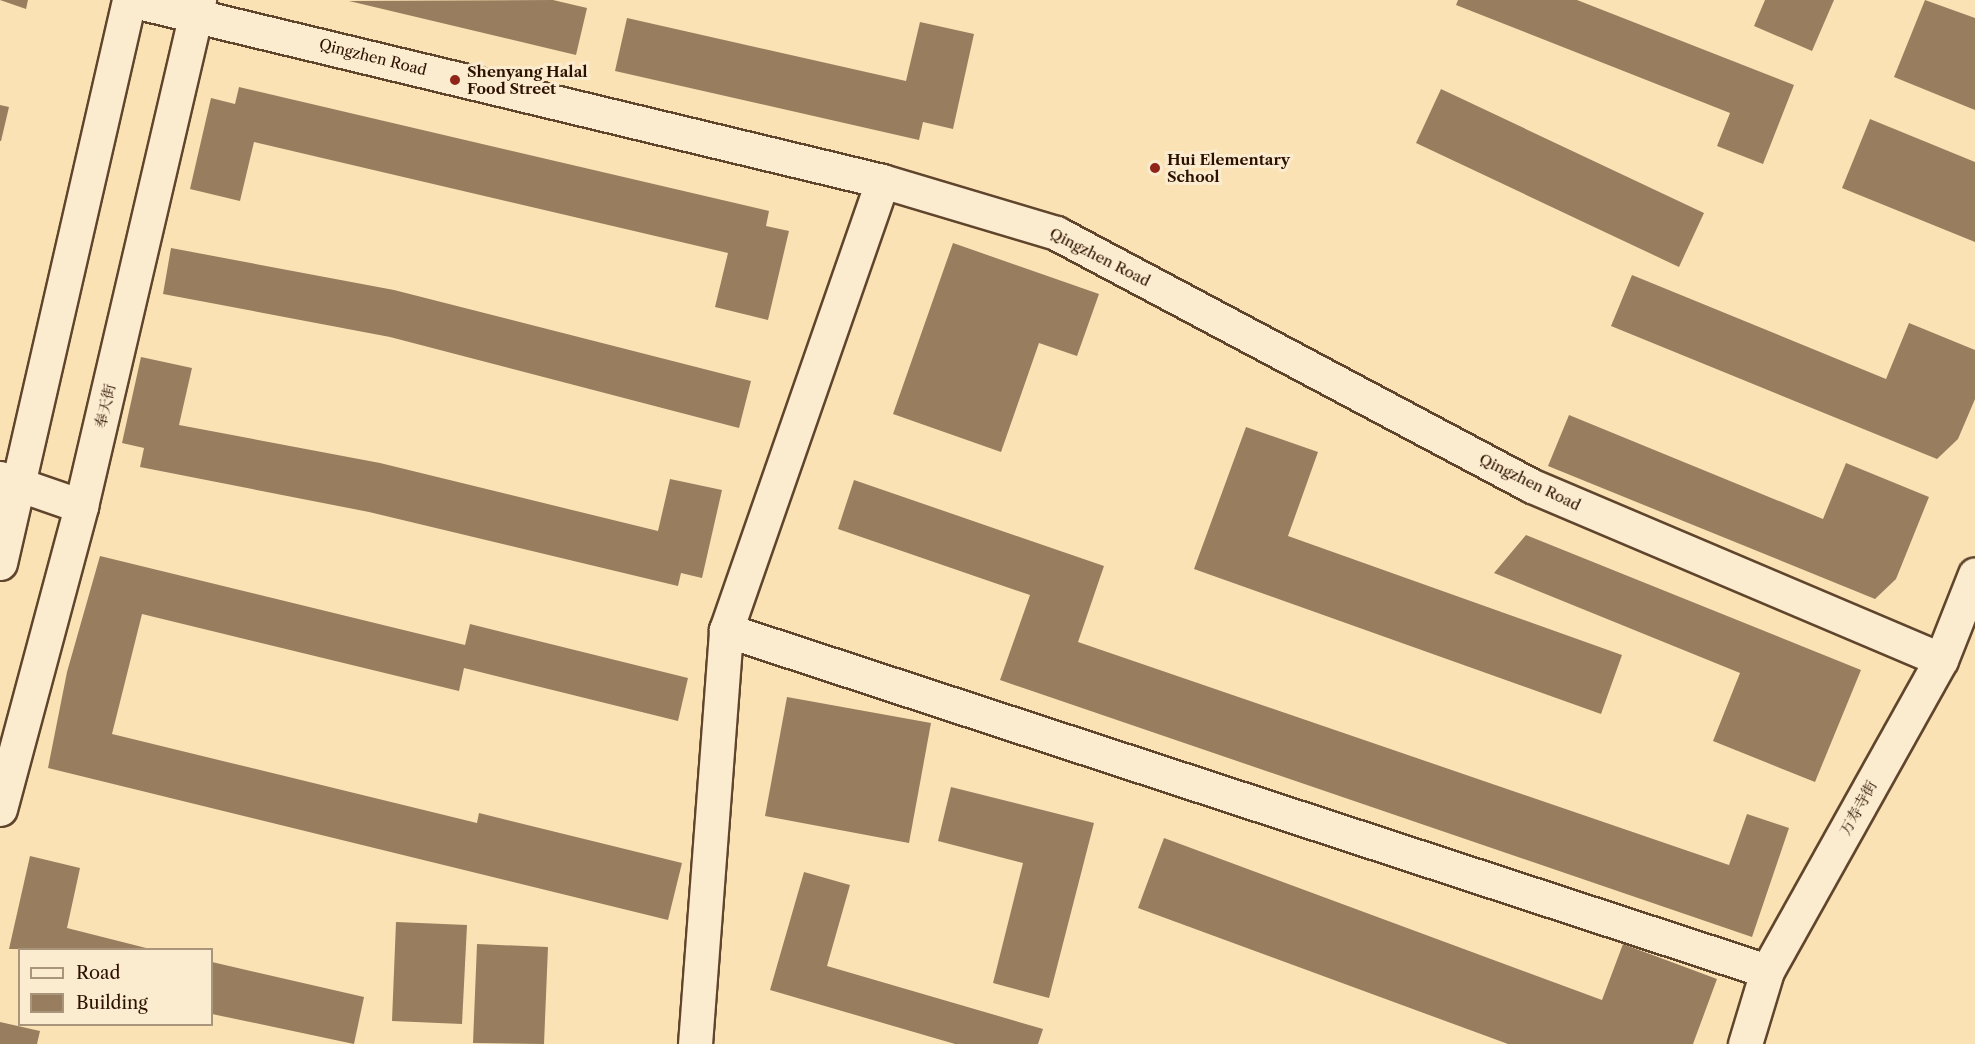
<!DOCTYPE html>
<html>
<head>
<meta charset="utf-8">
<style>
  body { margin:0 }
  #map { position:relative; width:1975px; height:1044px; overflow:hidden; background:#fbe2b5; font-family:"Libre Caslon Text","Noto Serif SC",serif }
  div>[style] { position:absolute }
  .building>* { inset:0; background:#987e5e }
  .roads { filter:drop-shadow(2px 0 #60452d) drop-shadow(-2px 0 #60452d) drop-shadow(0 2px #60452d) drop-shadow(0 -2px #60452d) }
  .minor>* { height:33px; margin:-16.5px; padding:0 16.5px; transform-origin:16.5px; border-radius:16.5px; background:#fceccf }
  .tertiary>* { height:33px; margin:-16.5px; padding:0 16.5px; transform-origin:16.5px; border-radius:16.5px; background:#fceccf }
  .secondary>* { height:33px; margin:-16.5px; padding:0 16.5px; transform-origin:16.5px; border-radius:16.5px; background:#fceccf }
  .dots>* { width:16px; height:16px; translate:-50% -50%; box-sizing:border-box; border:3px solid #fceccf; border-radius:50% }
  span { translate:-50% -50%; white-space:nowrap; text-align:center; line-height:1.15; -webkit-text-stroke:6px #fceccf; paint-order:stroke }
  .street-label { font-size:15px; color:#2d1100 }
  .poi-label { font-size:15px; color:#2d1100; font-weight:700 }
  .left { translate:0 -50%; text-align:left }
  .legend { position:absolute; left:18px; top:948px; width:195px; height:78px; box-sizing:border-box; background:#fceccf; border:2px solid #a9947c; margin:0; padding:8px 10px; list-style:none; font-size:18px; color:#2d1100 }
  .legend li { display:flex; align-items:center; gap:12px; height:30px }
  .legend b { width:30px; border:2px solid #a9947c }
</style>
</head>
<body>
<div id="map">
  <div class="building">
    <div style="clip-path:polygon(0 0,28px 0,26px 9px)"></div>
    <div style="clip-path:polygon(553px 0,587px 8px,576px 55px,349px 1px)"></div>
    <div style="clip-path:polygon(1458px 0,1577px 0,1794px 85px,1763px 164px,1717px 146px,1730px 113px,1456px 5px)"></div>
    <div style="clip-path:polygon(1765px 0,1834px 0,1812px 51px,1754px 26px)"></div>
    <div style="clip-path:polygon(1925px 0,1975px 18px,1975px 110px,1894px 77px)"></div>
    <div style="clip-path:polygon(627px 18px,906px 81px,920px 22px,974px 34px,953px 129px,923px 122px,919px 140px,615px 71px)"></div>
    <div style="clip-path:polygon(239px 87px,769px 211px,766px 226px,789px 231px,768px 320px,715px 307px,728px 253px,254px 142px,240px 201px,190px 189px,211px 98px,235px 104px)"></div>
    <div style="clip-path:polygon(1441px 89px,1704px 213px,1679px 267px,1416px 143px)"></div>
    <div style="clip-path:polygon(0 105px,9px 107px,1px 141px,0 141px)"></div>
    <div style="clip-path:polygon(1870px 119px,1975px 162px,1975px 242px,1842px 188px)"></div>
    <div style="clip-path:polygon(953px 243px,1099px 294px,1077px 356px,1039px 343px,1001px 452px,893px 414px)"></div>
    <div style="clip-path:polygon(171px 248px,394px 290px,751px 381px,739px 428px,390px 337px,163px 294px)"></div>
    <div style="clip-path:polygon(1632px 275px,1886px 379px,1909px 323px,1975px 350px,1975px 399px,1958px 439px,1937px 459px,1611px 326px)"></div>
    <div style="clip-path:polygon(141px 357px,192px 368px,179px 425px,380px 463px,658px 531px,670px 479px,722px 490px,702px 578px,681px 573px,678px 586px,369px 512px,140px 467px,144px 448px,122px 443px)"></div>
    <div style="clip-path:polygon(1569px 415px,1823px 519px,1846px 463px,1929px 497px,1896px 579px,1875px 599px,1548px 466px)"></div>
    <div style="clip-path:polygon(1246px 427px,1318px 452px,1288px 536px,1622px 655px,1601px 714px,1194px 569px)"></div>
    <div style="clip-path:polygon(854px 480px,1104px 566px,1078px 642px,1729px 865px,1747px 814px,1789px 828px,1752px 937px,1000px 680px,1030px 595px,838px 529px)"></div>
    <div style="clip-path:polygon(1526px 535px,1861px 670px,1815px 782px,1713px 741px,1740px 673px,1494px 573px)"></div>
    <div style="clip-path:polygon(100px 556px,465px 645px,470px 624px,688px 678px,678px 721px,464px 668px,459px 691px,142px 614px,112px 734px,477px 823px,479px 813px,682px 863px,668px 920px,48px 768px,67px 672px)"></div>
    <div style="clip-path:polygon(787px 697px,931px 723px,909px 843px,765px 816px)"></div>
    <div style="clip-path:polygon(951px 787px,1094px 823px,1049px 998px,993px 983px,1023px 863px,938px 841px)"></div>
    <div style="clip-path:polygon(1164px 838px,1602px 1000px,1623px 944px,1717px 979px,1693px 1044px,1508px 1044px,1138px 908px)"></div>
    <div style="clip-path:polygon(30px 856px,80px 868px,67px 928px,154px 950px,9px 949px)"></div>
    <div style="clip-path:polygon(804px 872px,850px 885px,827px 966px,1043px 1029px,1038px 1044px,955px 1044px,770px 990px)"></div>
    <div style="clip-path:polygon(396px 922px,467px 925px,462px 1024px,392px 1021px)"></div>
    <div style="clip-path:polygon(477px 944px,548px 947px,544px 1044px,473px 1043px)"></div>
    <div style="clip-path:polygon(212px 962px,364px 997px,354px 1044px,212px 1014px)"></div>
    <div style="clip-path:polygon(0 1022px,40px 1031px,37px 1044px,0 1044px)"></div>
  </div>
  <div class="roads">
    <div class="minor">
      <div style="left:130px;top:0;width:773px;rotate:13.53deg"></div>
      <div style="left:882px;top:181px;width:182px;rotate:16.6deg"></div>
      <div style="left:1056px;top:233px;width:539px;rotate:27.99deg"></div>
      <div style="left:1532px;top:486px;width:444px;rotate:23deg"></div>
      <div style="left:0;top:478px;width:86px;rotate:19.1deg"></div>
      <div style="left:726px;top:630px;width:1095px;rotate:18.14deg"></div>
      <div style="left:695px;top:1044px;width:415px;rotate:-85.7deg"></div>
      <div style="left:726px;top:630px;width:475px;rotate:-70.8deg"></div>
    </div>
    <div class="tertiary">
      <div style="left:1745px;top:1044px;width:76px;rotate:-73.2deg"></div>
      <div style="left:1767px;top:971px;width:356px;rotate:-60.8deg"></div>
      <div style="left:1941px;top:660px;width:92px;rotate:-68.4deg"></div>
    </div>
    <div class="secondary">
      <div style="left:0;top:563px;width:578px;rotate:-77.09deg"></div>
      <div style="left:0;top:809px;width:314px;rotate:-75deg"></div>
      <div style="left:81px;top:506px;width:520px;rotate:-76.87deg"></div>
    </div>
  </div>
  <div class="dots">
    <div style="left:455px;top:80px;background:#8f2418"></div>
    <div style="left:1155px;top:168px;background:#8f2418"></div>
  </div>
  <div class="street-label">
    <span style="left:373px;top:57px;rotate:14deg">Qingzhen Road</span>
    <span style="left:1100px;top:257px;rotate:27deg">Qingzhen Road</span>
    <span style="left:105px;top:406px;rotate:-77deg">奉天街</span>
    <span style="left:1530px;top:482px;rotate:26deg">Qingzhen Road</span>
    <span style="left:1858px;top:808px;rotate:-61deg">万寿寺街</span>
  </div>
  <div class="poi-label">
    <span class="left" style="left:467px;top:80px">Shenyang Halal<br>Food Street</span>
    <span class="left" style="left:1167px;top:168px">Hui Elementary<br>School</span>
  </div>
  <ul class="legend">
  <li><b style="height:8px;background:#fceccf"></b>Road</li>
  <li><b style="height:16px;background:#987e5e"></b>Building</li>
  </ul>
</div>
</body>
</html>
